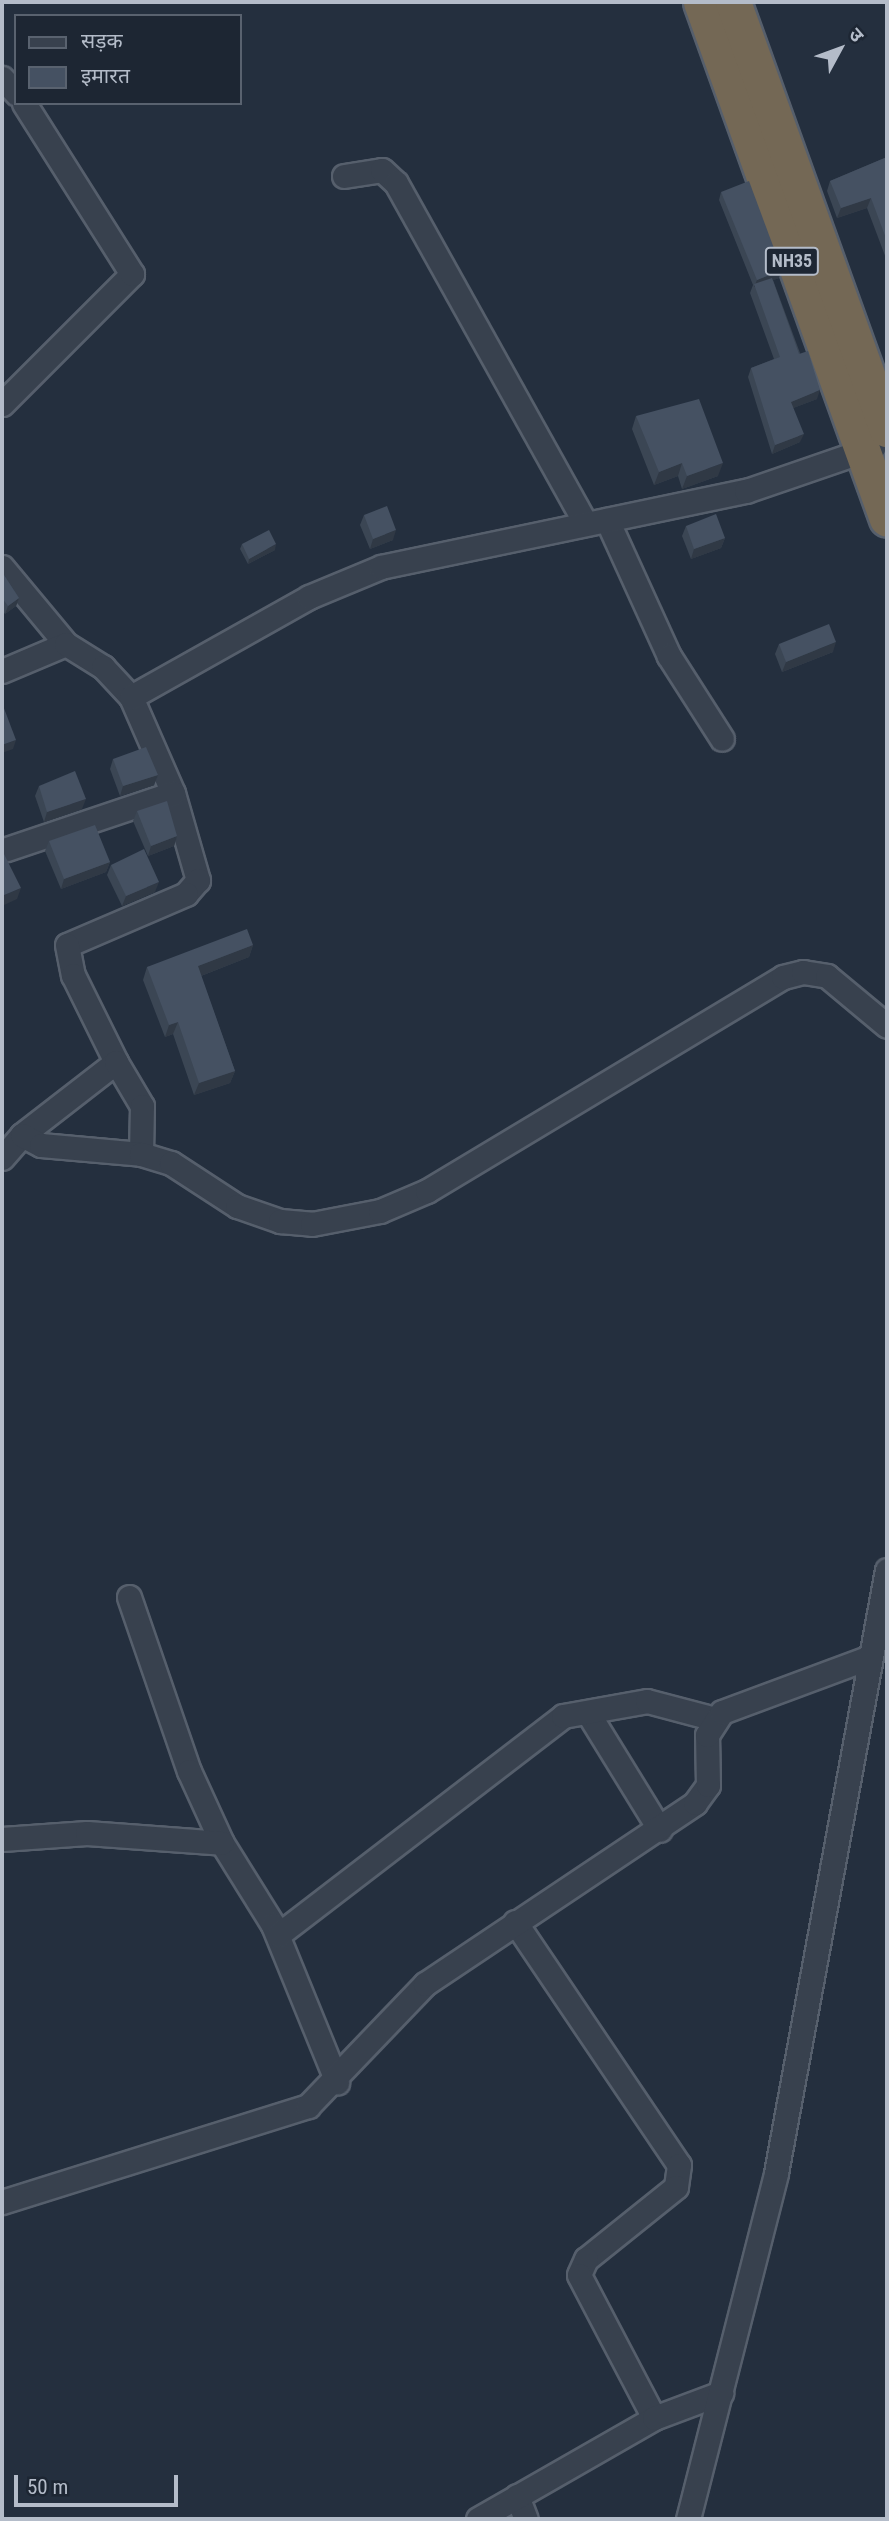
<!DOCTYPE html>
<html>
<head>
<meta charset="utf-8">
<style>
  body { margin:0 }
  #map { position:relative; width:889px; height:2521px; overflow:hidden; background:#242f3e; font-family:"Roboto Condensed","Noto Sans Devanagari",sans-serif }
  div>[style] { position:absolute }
  .roads { filter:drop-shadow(2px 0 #565f6c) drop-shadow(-2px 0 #565f6c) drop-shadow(0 2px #565f6c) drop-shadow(0 -2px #565f6c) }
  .minor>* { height:23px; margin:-11.5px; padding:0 11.5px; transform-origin:11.5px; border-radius:11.5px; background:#38414e }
  .highway>* { height:35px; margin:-17.5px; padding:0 17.5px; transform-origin:17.5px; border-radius:17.5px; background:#746855 }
  .wall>* { inset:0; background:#3b4654 }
  .shaded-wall>* { inset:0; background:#303945 }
  .building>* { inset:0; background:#455162 }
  span { translate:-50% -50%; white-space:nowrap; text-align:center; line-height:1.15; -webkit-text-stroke:5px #1d2633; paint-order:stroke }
  .shield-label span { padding:2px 5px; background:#1d2633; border:2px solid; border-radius:5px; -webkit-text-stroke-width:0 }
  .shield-label { font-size:18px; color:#b4bcc9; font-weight:700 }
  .frame { position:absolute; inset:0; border:4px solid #b4bcc9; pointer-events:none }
  .legend { position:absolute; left:14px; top:14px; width:228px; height:91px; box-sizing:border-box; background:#1d2633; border:2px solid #59626f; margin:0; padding:9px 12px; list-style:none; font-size:21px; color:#b4bcc9 }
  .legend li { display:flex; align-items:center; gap:14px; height:35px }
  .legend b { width:35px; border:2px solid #59626f }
  .north { position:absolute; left:805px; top:14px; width:70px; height:70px; -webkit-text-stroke:5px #1d2633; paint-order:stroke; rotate:49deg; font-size:19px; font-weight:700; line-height:28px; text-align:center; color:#b4bcc9 }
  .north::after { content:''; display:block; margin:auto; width:24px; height:32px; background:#b4bcc9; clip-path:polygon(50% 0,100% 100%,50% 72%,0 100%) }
  .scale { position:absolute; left:14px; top:2475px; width:164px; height:32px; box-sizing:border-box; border:4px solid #b4bcc9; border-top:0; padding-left:9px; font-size:21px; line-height:24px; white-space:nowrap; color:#b4bcc9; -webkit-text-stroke:5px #1d2633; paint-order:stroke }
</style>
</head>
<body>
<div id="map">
  <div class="roads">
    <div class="minor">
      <div style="left:2px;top:78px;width:21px;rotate:47deg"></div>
      <div style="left:344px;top:176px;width:38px;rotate:-9deg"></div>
      <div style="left:382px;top:170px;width:19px;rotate:43deg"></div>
      <div style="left:396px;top:183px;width:389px;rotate:60.9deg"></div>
      <div style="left:2px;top:404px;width:184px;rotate:-45deg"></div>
      <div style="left:132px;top:274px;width:202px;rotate:-122.3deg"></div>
      <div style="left:607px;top:520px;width:149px;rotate:65.5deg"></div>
      <div style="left:669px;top:656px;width:98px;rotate:57.4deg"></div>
      <div style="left:2px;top:567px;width:100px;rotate:50.3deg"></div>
      <div style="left:2px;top:671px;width:69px;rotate:-22.9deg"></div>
      <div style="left:66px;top:644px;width:44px;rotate:31.9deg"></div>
      <div style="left:103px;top:667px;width:41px;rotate:47deg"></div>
      <div style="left:131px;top:697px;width:105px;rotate:66.4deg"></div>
      <div style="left:173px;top:793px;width:91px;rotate:74deg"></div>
      <div style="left:198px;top:880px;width:18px;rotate:131deg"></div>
      <div style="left:186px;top:894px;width:129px;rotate:156.8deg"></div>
      <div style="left:67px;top:945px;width:31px;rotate:79deg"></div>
      <div style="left:73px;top:975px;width:97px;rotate:63.7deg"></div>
      <div style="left:116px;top:1062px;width:119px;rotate:142.2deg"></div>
      <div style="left:131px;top:697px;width:204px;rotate:-29.3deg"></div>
      <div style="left:309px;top:597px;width:78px;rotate:-22.6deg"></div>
      <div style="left:381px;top:567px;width:373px;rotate:-11.8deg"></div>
      <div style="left:746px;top:491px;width:135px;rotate:-19deg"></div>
      <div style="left:7px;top:849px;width:175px;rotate:-18.6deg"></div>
      <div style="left:116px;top:1062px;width:51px;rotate:59.4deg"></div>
      <div style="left:142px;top:1106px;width:48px;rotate:91.2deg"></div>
      <div style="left:2px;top:1158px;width:30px;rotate:-49deg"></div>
      <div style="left:22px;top:1135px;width:21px;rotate:28deg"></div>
      <div style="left:41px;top:1145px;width:100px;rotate:5.1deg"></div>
      <div style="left:141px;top:1154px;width:31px;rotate:17deg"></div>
      <div style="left:171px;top:1163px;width:79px;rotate:33.1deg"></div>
      <div style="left:237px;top:1206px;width:46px;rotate:19.2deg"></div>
      <div style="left:280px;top:1221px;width:32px;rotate:5deg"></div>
      <div style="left:312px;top:1224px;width:69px;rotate:-10.8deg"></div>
      <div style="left:380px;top:1211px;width:51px;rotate:-23.1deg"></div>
      <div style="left:427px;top:1191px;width:415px;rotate:-31deg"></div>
      <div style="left:783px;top:977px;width:21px;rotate:-14deg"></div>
      <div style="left:803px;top:972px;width:24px;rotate:9deg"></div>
      <div style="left:827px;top:976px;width:78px;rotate:39.8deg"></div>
      <div style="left:129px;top:1597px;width:184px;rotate:71deg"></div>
      <div style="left:189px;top:1771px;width:79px;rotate:65.4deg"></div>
      <div style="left:222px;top:1843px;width:97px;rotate:58.1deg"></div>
      <div style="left:273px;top:1925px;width:170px;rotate:67.8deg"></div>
      <div style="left:588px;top:1713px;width:137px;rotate:58.4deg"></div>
      <div style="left:2px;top:1839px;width:85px;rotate:-4deg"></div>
      <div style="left:87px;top:1833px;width:135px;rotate:4.2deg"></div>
      <div style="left:515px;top:1922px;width:293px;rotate:56deg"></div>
      <div style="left:679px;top:2165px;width:22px;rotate:98deg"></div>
      <div style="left:676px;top:2187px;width:115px;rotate:141.3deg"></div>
      <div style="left:586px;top:2259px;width:17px;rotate:114deg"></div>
      <div style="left:579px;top:2275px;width:161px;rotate:62.3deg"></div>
      <div style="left:278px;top:1935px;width:359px;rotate:-37.5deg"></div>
      <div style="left:563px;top:1716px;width:85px;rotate:-10.1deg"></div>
      <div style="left:647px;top:1701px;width:70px;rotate:14.8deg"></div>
      <div style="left:2px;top:2202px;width:321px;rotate:-17.4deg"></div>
      <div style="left:308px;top:2106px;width:169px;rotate:-46.2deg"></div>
      <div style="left:425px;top:1984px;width:325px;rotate:-33.8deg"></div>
      <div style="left:695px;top:1803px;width:22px;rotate:-54deg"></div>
      <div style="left:708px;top:1785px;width:50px;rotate:-91.1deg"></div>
      <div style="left:707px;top:1735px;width:27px;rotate:-57deg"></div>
      <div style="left:722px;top:1712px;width:158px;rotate:-20.4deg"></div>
      <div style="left:517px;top:2496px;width:25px;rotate:69deg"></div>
      <div style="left:478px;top:2519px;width:203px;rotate:-29.8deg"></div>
      <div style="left:654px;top:2418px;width:72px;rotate:-20.5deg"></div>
      <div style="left:688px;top:2519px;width:357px;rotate:-75.7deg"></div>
      <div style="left:776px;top:2173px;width:613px;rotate:-79.57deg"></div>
    </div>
    <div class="highway">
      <div style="left:701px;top:2px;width:549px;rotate:70.21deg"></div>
      <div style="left:733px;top:2px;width:454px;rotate:70.2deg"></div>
    </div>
  </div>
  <div class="wall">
    <div style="clip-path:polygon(887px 157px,887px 261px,867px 208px,837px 218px,827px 191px,830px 181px)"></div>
    <div style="clip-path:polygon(721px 192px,779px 278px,773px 280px,817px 399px,793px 408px,800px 442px,772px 454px,748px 377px,751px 368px,774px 359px,750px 293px,753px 285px,719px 200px)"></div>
    <div style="clip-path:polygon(636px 416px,718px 476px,682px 489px,678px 476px,654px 485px,632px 429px)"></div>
    <div style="clip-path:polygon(364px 515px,393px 540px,370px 549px,360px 525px)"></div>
    <div style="clip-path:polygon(686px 526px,725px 538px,721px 548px,691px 559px,682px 536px)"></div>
    <div style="clip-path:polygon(242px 544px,275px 550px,248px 564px,240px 549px)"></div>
    <div style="clip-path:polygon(2px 572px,19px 598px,16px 606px,5px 614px,2px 610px)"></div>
    <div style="clip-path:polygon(779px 644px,833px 652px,782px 672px,775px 654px)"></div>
    <div style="clip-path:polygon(113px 759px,158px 775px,154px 785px,120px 796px,110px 769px)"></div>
    <div style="clip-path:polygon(39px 786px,82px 809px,44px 822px,35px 796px)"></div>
    <div style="clip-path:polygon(137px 811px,177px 836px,174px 846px,148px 856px,133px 821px)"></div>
    <div style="clip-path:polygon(49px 841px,110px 862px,106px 872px,61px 889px,45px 851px)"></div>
    <div style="clip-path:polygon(111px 865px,155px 892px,122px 906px,107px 875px)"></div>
    <div style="clip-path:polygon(253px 945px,249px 957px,201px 976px,235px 1071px,230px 1083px,194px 1095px,173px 1034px,165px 1037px,143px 980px,147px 967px)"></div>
  </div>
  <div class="shaded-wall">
    <div style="clip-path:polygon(871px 198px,867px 208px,837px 218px,841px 208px)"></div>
    <div style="clip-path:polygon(782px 270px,779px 278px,754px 287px,757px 280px)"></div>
    <div style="clip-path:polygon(820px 390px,817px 399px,788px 410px,791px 402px)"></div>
    <div style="clip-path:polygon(804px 434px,800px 442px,772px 454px,775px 445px)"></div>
    <div style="clip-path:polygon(682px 463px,678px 476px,654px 485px,659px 472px)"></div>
    <div style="clip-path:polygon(723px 463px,718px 476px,682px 489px,687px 476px)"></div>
    <div style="clip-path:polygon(396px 530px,393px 540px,370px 549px,373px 539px)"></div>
    <div style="clip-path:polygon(725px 538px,721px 548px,691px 559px,694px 549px)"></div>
    <div style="clip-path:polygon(276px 544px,275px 550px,248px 564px,249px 559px)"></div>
    <div style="clip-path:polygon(19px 598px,16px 606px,5px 614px,8px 606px)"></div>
    <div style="clip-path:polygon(836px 642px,833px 652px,782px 672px,786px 662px)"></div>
    <div style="clip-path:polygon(16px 740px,13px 749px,2px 753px,2px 745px)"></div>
    <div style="clip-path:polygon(158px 775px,154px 785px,120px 796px,123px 786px)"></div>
    <div style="clip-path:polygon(86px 799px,82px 809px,44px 822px,47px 812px)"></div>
    <div style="clip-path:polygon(177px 836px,174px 846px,148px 856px,151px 846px)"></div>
    <div style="clip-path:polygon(110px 862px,106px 872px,61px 889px,64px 879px)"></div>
    <div style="clip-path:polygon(159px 882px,155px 892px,122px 906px,126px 896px)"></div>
    <div style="clip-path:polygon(21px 888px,17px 899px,2px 906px,2px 896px)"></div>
    <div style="clip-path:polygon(253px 945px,249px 957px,193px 979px,198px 966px)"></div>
    <div style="clip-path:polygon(178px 1022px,173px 1034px,165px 1037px,169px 1025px)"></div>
    <div style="clip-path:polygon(235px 1071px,230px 1083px,194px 1095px,199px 1083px)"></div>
  </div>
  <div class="building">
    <div style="clip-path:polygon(887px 157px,887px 241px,871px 198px,841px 208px,830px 181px)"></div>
    <div style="clip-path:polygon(749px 181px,782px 270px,757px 280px,721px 192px)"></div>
    <div style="clip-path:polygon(772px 278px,799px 354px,808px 351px,820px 390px,791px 402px,804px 434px,775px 445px,751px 368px,780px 357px,754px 284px)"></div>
    <div style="clip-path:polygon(699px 399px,723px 463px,687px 476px,682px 463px,659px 472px,636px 416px)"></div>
    <div style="clip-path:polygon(387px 506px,396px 530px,373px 539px,364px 515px)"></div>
    <div style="clip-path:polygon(716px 514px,725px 538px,694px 549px,686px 526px)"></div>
    <div style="clip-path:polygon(269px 530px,276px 544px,249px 559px,242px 544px)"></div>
    <div style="clip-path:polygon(2px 572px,19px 598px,8px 606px,2px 598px)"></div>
    <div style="clip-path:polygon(829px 624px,836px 642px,786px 662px,779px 644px)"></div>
    <div style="clip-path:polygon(2px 703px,16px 740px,2px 745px)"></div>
    <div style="clip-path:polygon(146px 747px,158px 775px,123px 786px,113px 759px)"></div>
    <div style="clip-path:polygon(75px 771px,86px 799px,47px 812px,39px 786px)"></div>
    <div style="clip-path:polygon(167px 801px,177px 836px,151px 846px,137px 811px)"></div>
    <div style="clip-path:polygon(95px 825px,110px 862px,64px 879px,49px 841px)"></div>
    <div style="clip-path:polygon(144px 849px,159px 882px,126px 896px,111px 865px)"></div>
    <div style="clip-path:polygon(2px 850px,21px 888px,2px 896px)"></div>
    <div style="clip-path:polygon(247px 929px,253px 945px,198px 966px,235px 1071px,199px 1083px,178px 1022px,169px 1025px,147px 967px)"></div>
  </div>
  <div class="shield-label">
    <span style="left:792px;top:261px">NH35</span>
  </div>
  <div class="frame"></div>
  <ul class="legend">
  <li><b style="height:9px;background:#38414e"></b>सड़क</li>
  <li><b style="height:19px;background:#455162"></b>इमारत</li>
  </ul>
  <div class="north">उ</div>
  <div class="scale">50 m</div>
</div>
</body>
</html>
